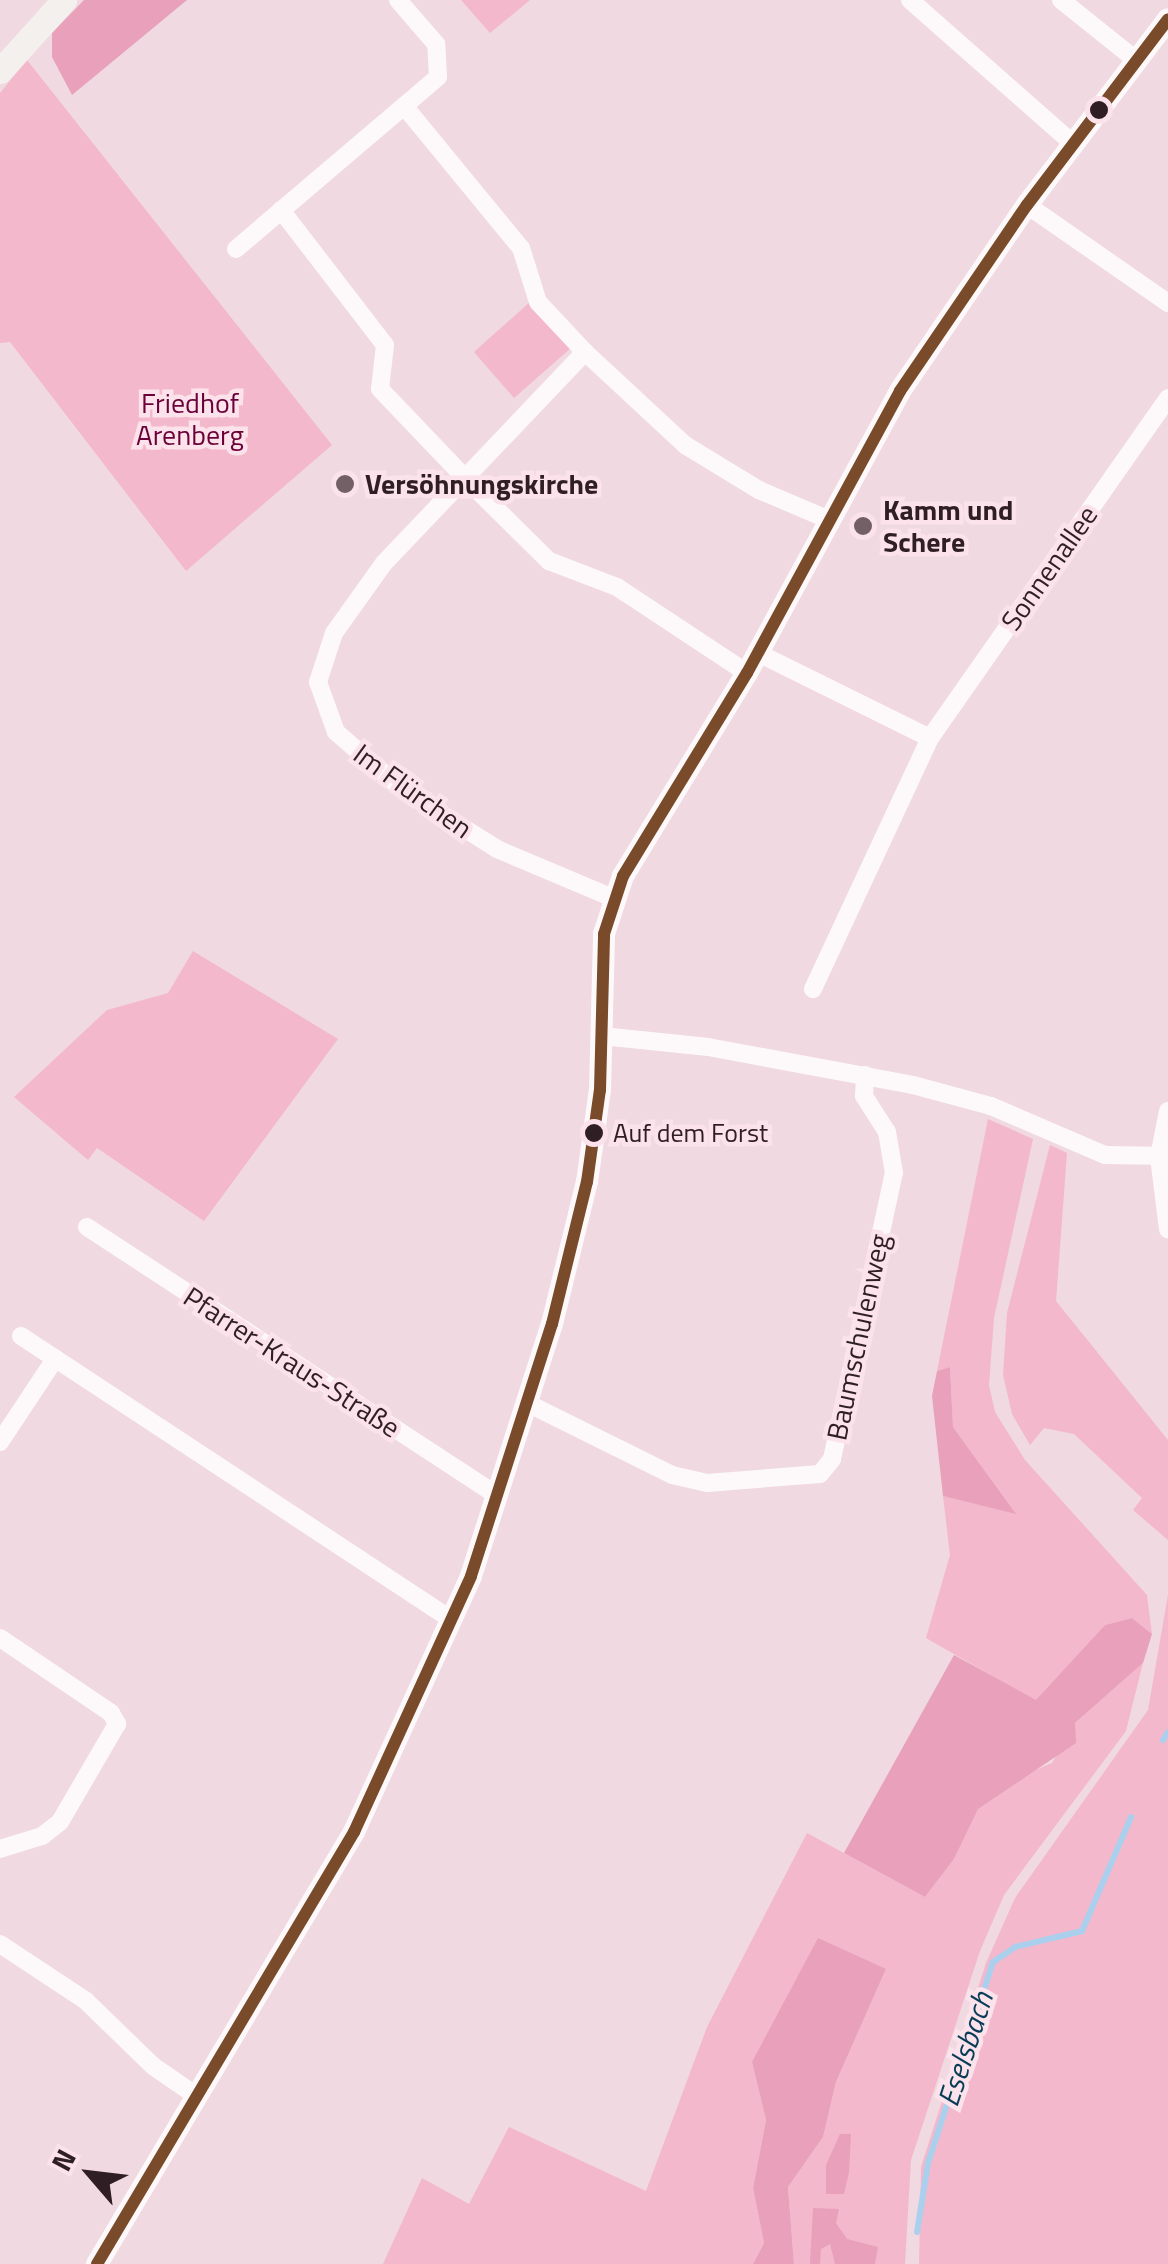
<!DOCTYPE html>
<html>
<head>
<meta charset="utf-8">
<style>
  body { margin:0 }
  #map { position:relative; width:1168px; height:2264px; overflow:hidden; background:#f0d9e0; font-family:"Titillium Web",sans-serif }
  div>[style] { position:absolute }
  .green>* { inset:0; background:#f3b8cc }
  .forest>* { inset:0; background:#e8a0bb }
  .stream>* { height:6px; margin:-3px; padding:0 3px; transform-origin:3px; border-radius:3px; background:#aad0ee }
  .minor>* { height:18px; margin:-9px; padding:0 9px; transform-origin:9px; border-radius:9px; background:#fdf9fa }
  .tertiary>* { height:22px; margin:-11px; padding:0 11px; transform-origin:11px; border-radius:11px; background:#fdf9fa }
  .secondary>* { height:25px; margin:-12.5px; padding:0 12.5px; transform-origin:12.5px; border-radius:12.5px; background:#f3f0ee }
  .bus-1>* { height:12px; margin:-6px; padding:0 6px; transform-origin:6px; border-radius:6px; background:#7a4b2a }
  .dots>* { width:28px; height:28px; translate:-50% -50%; box-sizing:border-box; border:5px solid #fce2ea; border-radius:50% }
  span { translate:-50% -50%; white-space:nowrap; text-align:center; line-height:1.15; -webkit-text-stroke:9px #fce2ea; paint-order:stroke }
  .bus-label { font-size:26px; color:#2f1f25 }
  .left { translate:0 -50%; text-align:left }
  .park-label { font-size:28px; color:#6b0139 }
  .poi-label { font-size:28px; color:#2f1f25; font-weight:700 }
  .street-label { font-size:28px; color:#2f1f25 }
  .water-label { font-size:30px; color:#083d58; font-style:italic }
  .north { position:absolute; left:40px; top:2124px; width:100px; height:100px; -webkit-text-stroke:8px #fce2ea; paint-order:stroke; rotate:298deg; font-size:28px; font-weight:700; line-height:40px; text-align:center; color:#2f1f25 }
  .north::after { content:''; display:block; margin:auto; width:35px; height:45px; background:#2f1f25; clip-path:polygon(50% 0,100% 100%,50% 72%,0 100%) }
</style>
</head>
<body>
<div id="map">
  <div class="green">
    <div style="clip-path:polygon(461px 0,530px 0,490px 33px)"></div>
    <div style="clip-path:polygon(27px 60px,332px 445px,186px 571px,10px 342px,0 343px,0 93px)"></div>
    <div style="clip-path:polygon(530px 302px,571px 348px,514px 398px,474px 352px)"></div>
    <div style="clip-path:polygon(193px 951px,338px 1039px,204px 1221px,97px 1148px,88px 1160px,14px 1097px,107px 1010px,168px 993px)"></div>
    <div style="clip-path:polygon(988px 1119px,1033px 1139px,994px 1318px,989px 1385px,995px 1412px,1025px 1460px,1147px 1595px,1152px 1634px,1132px 1618px,1105px 1625px,1036px 1701px,926px 1638px,950px 1555px,943px 1496px,1015px 1513px,953px 1427px,950px 1367px,937px 1371px)"></div>
    <div style="clip-path:polygon(1050px 1145px,1067px 1153px,1056px 1301px,1168px 1440px,1168px 1540px,1133px 1510px,1142px 1498px,1074px 1434px,1044px 1428px,1030px 1445px,1012px 1414px,1003px 1375px,1007px 1313px)"></div>
    <div style="clip-path:polygon(1168px 1595px,1168px 2264px,919px 2264px,921px 2167px,986px 1963px,1015px 1898px,1148px 1710px)"></div>
    <div style="clip-path:polygon(1143px 1663px,1126px 1731px,1004px 1895px,980px 1951px,911px 2160px,905px 2264px,794px 2264px,788px 2187px,823px 2137px,836px 2082px,886px 1969px,752px 2062px,766px 2120px,753px 2188px,764px 2243px,753px 2264px,383px 2264px,422px 2178px,469px 2204px,509px 2127px,646px 2191px,707px 2027px,807px 1833px,925px 1897px,954px 1859px,979px 1806px,1019px 1777px,1052px 1763px,1075px 1723px)"></div>
  </div>
  <div class="forest">
    <div style="clip-path:polygon(84px 0,187px 0,72px 95px,52px 57px,52px 33px)"></div>
    <div style="clip-path:polygon(950px 1367px,953px 1427px,1016px 1514px,943px 1496px,932px 1396px,937px 1371px)"></div>
    <div style="clip-path:polygon(1132px 1618px,1152px 1634px,1143px 1663px,1075px 1723px,1076px 1743px,978px 1809px,954px 1859px,925px 1897px,844px 1853px,954px 1655px,1036px 1700px,1105px 1625px)"></div>
    <div style="clip-path:polygon(818px 1938px,886px 1969px,836px 2082px,823px 2137px,788px 2187px,794px 2264px,753px 2264px,764px 2243px,753px 2188px,766px 2120px,752px 2062px)"></div>
    <div style="clip-path:polygon(840px 2134px,851px 2134px,849px 2172px,844px 2194px,826px 2194px,826px 2165px)"></div>
    <div style="clip-path:polygon(813px 2208px,839px 2209px,836px 2223px,847px 2239px,878px 2247px,875px 2264px,835px 2264px,830px 2244px,821px 2249px,820px 2264px,810px 2264px)"></div>
  </div>
  <div class="stream">
    <div style="left:1163px;top:1740px;width:9px;rotate:-58deg"></div>
    <div style="left:917px;top:2232px;width:70px;rotate:-80.9deg"></div>
    <div style="left:928px;top:2163px;width:211px;rotate:-72.1deg"></div>
    <div style="left:993px;top:1962px;width:27px;rotate:-34deg"></div>
    <div style="left:1015px;top:1947px;width:69px;rotate:-13.4deg"></div>
    <div style="left:1082px;top:1931px;width:124px;rotate:-66.7deg"></div>
  </div>
  <div class="minor">
    <div style="left:910px;top:0;width:216px;rotate:41.4deg"></div>
    <div style="left:1061px;top:0;width:96px;rotate:38.7deg"></div>
    <div style="left:405px;top:107px;width:183px;rotate:50.6deg"></div>
    <div style="left:521px;top:248px;width:57px;rotate:72.5deg"></div>
    <div style="left:538px;top:302px;width:69px;rotate:46.8deg"></div>
    <div style="left:585px;top:352px;width:137px;rotate:42.9deg"></div>
    <div style="left:685px;top:445px;width:87px;rotate:31.3deg"></div>
    <div style="left:759px;top:490px;width:74px;rotate:23.1deg"></div>
    <div style="left:1027px;top:205px;width:172px;rotate:34.8deg"></div>
    <div style="left:281px;top:210px;width:170px;rotate:52.4deg"></div>
    <div style="left:385px;top:345px;width:44px;rotate:96.5deg"></div>
    <div style="left:380px;top:389px;width:120px;rotate:46.3deg"></div>
    <div style="left:463px;top:476px;width:121px;rotate:44.7deg"></div>
    <div style="left:549px;top:561px;width:73px;rotate:20.9deg"></div>
    <div style="left:617px;top:587px;width:156px;rotate:33.5deg"></div>
    <div style="left:236px;top:249px;width:265px;rotate:-40.4deg"></div>
    <div style="left:438px;top:77px;width:33px;rotate:-93deg"></div>
    <div style="left:436px;top:44px;width:58px;rotate:-130.8deg"></div>
    <div style="left:585px;top:352px;width:291px;rotate:133.6deg"></div>
    <div style="left:384px;top:563px;width:86px;rotate:125.5deg"></div>
    <div style="left:334px;top:633px;width:52px;rotate:108.1deg"></div>
    <div style="left:318px;top:682px;width:53px;rotate:70.2deg"></div>
    <div style="left:336px;top:732px;width:89px;rotate:40.9deg"></div>
    <div style="left:403px;top:790px;width:111px;rotate:32.1deg"></div>
    <div style="left:497px;top:849px;width:126px;rotate:22.9deg"></div>
    <div style="left:758px;top:653px;width:192px;rotate:26.3deg"></div>
    <div style="left:930px;top:738px;width:277px;rotate:115deg"></div>
    <div style="left:930px;top:738px;width:415px;rotate:-55deg"></div>
    <div style="left:602px;top:1036px;width:107px;rotate:5.9deg"></div>
    <div style="left:708px;top:1047px;width:208px;rotate:10.5deg"></div>
    <div style="left:913px;top:1085px;width:81px;rotate:15.1deg"></div>
    <div style="left:991px;top:1106px;width:124px;rotate:23.3deg"></div>
    <div style="left:1105px;top:1155px;width:63px;rotate:0.9deg"></div>
    <div style="left:1168px;top:1111px;width:47px;rotate:101.1deg"></div>
    <div style="left:1159px;top:1157px;width:73px;rotate:82.9deg"></div>
    <div style="left:87px;top:1227px;width:491px;rotate:33.2deg"></div>
    <div style="left:21px;top:1336px;width:516px;rotate:33.38deg"></div>
    <div style="left:527px;top:1403px;width:162px;rotate:26.4deg"></div>
    <div style="left:672px;top:1475px;width:36px;rotate:13deg"></div>
    <div style="left:707px;top:1483px;width:113px;rotate:-4.6deg"></div>
    <div style="left:820px;top:1474px;width:19px;rotate:-51deg"></div>
    <div style="left:832px;top:1459px;width:293px;rotate:-77.8deg"></div>
    <div style="left:894px;top:1173px;width:42px;rotate:-99.7deg"></div>
    <div style="left:887px;top:1132px;width:43px;rotate:-122.6deg"></div>
    <div style="left:864px;top:1096px;width:21px;rotate:-87deg"></div>
    <div style="left:0;top:1442px;width:100px;rotate:-56.5deg"></div>
    <div style="left:0;top:1638px;width:134px;rotate:34deg"></div>
    <div style="left:111px;top:1713px;width:13px;rotate:61deg"></div>
    <div style="left:117px;top:1724px;width:113px;rotate:120.2deg"></div>
    <div style="left:60px;top:1822px;width:23px;rotate:142deg"></div>
    <div style="left:42px;top:1836px;width:44px;rotate:162.8deg"></div>
    <div style="left:0;top:1944px;width:103px;rotate:33.5deg"></div>
    <div style="left:86px;top:2001px;width:93px;rotate:44.1deg"></div>
    <div style="left:153px;top:2066px;width:55px;rotate:34.6deg"></div>
  </div>
  <div class="tertiary">
    <div style="left:97px;top:2264px;width:503px;rotate:-59.25deg"></div>
    <div style="left:354px;top:1832px;width:281px;rotate:-65.4deg"></div>
    <div style="left:471px;top:1576px;width:265px;rotate:-72.2deg"></div>
    <div style="left:552px;top:1324px;width:146px;rotate:-76.2deg"></div>
    <div style="left:587px;top:1182px;width:93px;rotate:-82deg"></div>
    <div style="left:600px;top:1090px;width:156px;rotate:-88.5deg"></div>
    <div style="left:604px;top:934px;width:61px;rotate:-71.9deg"></div>
    <div style="left:623px;top:876px;width:238px;rotate:-58.6deg"></div>
    <div style="left:747px;top:673px;width:321px;rotate:-61.5deg"></div>
    <div style="left:900px;top:391px;width:225px;rotate:-55.7deg"></div>
    <div style="left:1027px;top:205px;width:233px;rotate:-52.8deg"></div>
  </div>
  <div class="secondary">
    <div style="left:0;top:71px;width:96px;rotate:-48deg"></div>
  </div>
  <div class="bus-1">
    <div style="left:97px;top:2264px;width:503px;rotate:-59.25deg"></div>
    <div style="left:354px;top:1832px;width:281px;rotate:-65.4deg"></div>
    <div style="left:471px;top:1576px;width:265px;rotate:-72.2deg"></div>
    <div style="left:552px;top:1324px;width:146px;rotate:-76.2deg"></div>
    <div style="left:587px;top:1182px;width:93px;rotate:-82deg"></div>
    <div style="left:600px;top:1090px;width:156px;rotate:-88.5deg"></div>
    <div style="left:604px;top:934px;width:61px;rotate:-71.9deg"></div>
    <div style="left:623px;top:876px;width:238px;rotate:-58.6deg"></div>
    <div style="left:747px;top:673px;width:321px;rotate:-61.5deg"></div>
    <div style="left:900px;top:391px;width:225px;rotate:-55.7deg"></div>
    <div style="left:1027px;top:205px;width:233px;rotate:-52.8deg"></div>
  </div>
  <div class="dots">
    <div style="left:1099px;top:110px;background:#2f1f25"></div>
    <div style="left:345px;top:484px;background:#736066"></div>
    <div style="left:863px;top:526px;background:#736066"></div>
    <div style="left:594px;top:1133px;background:#2f1f25"></div>
  </div>
  <div class="bus-label">
    <span class="left" style="left:613px;top:1133px">Auf dem Forst</span>
  </div>
  <div class="park-label">
    <span style="left:190px;top:419px">Friedhof<br>Arenberg</span>
  </div>
  <div class="poi-label">
    <span class="left" style="left:365px;top:484px">Versöhnungskirche</span>
    <span class="left" style="left:883px;top:526px">Kamm und<br>Schere</span>
  </div>
  <div class="street-label">
    <span style="left:1049px;top:568px;rotate:-55deg">Sonnenallee</span>
    <span style="left:413px;top:791px;rotate:36deg">Im Flürchen</span>
    <span style="left:858px;top:1337px;rotate:-78deg">Baumschulenweg</span>
    <span style="left:292px;top:1362px;rotate:33deg">Pfarrer-Kraus-Straße</span>
  </div>
  <div class="water-label">
    <span style="left:965px;top:2049px;rotate:-72deg">Eselsbach</span>
  </div>
  <div class="north">N</div>
</div>
</body>
</html>
